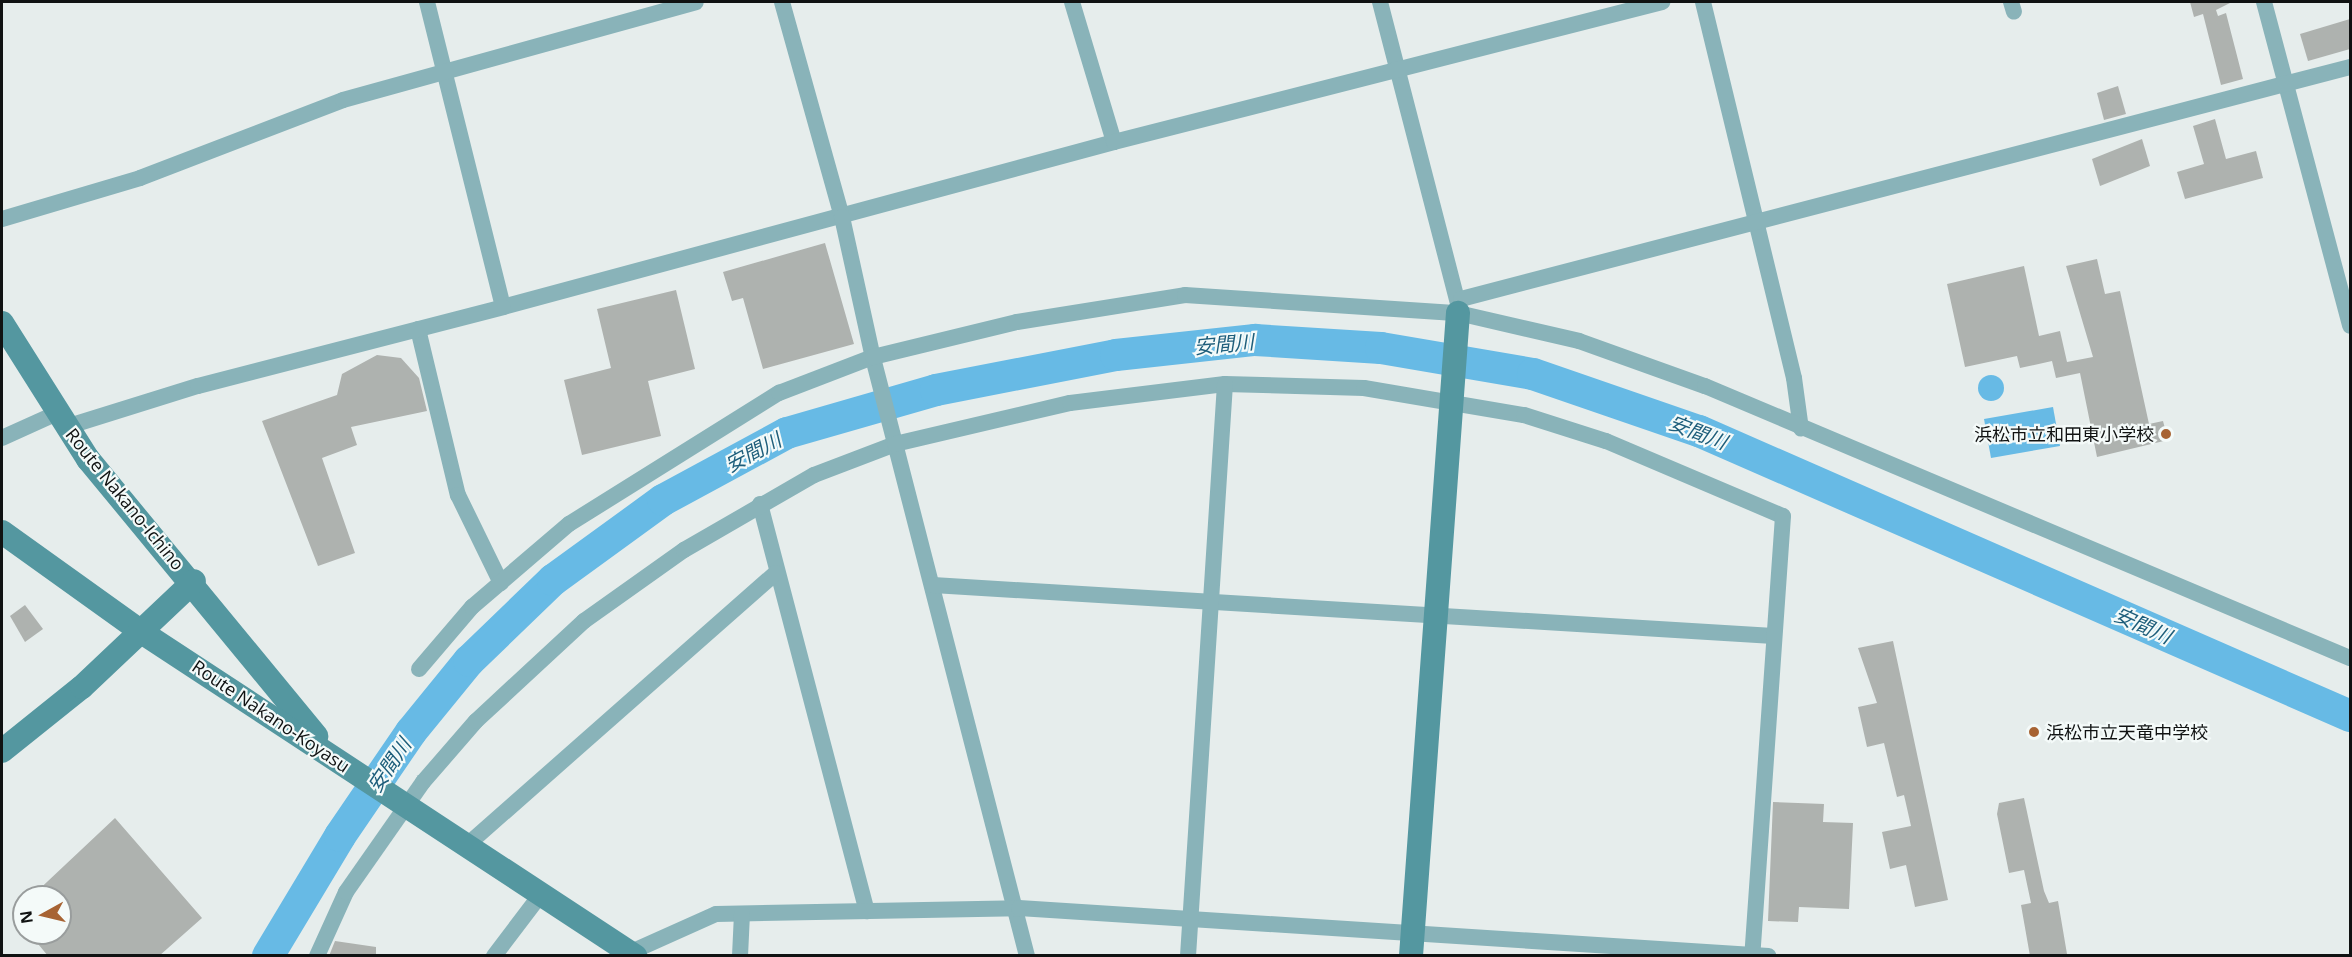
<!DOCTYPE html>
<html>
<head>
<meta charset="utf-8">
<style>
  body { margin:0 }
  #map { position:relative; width:2352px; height:957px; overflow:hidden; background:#e6edec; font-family:"Open Sans","Noto Sans JP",sans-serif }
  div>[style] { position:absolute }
  .water>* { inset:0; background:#67bae5 }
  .round { border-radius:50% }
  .river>* { height:32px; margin:-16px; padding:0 16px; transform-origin:16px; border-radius:16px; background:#67bae5 }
  .building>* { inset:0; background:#aeb2af }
  .street>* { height:16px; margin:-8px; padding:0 8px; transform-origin:8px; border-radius:8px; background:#89b3b9 }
  .secondary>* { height:24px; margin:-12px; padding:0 12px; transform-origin:12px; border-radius:12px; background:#5497a0 }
  .dots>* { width:16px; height:16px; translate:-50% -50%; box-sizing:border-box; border:3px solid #f4faf9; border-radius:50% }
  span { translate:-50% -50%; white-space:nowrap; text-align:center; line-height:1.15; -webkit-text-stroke:4.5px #f4faf9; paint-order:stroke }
  .poi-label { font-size:18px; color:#101212 }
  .right { translate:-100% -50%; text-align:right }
  .left { translate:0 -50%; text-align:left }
  .street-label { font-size:18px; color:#101212 }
  .water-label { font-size:20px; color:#1e5e7b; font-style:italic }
  .frame { position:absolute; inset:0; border:3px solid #101212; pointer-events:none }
  .north { position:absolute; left:12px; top:885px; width:60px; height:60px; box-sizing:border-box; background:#f4faf9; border:2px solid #999d9d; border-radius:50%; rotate:262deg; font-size:16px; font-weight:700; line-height:24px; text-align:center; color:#101212 }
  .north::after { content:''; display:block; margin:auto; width:21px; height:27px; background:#a76333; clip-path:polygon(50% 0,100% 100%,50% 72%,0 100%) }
</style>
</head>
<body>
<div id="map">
  <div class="water">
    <div class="round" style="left:1978px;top:375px;width:26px;height:26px"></div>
    <div style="clip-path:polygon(2053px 407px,2060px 446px,1991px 458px,1984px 419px)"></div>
  </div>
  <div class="river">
    <div style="left:268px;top:956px;width:140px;rotate:-59deg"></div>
    <div style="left:340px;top:836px;width:126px;rotate:-55.7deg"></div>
    <div style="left:411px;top:732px;width:92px;rotate:-50.8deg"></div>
    <div style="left:469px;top:661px;width:117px;rotate:-44deg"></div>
    <div style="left:553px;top:580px;width:136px;rotate:-36deg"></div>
    <div style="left:663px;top:500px;width:141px;rotate:-28.4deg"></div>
    <div style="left:787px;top:433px;width:155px;rotate:-16.1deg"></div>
    <div style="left:936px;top:390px;width:183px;rotate:-11deg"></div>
    <div style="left:1116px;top:355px;width:140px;rotate:-6.2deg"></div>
    <div style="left:1255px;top:340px;width:126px;rotate:3.6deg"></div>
    <div style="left:1381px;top:348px;width:154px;rotate:9.7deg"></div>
    <div style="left:1533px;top:374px;width:176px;rotate:19deg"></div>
    <div style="left:1699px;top:431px;width:711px;rotate:23.64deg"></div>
  </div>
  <div class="building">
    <div style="clip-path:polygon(2190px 2px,2232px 2px,2216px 10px,2218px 16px,2226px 13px,2243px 79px,2221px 85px,2203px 14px,2194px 17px)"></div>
    <div style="clip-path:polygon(2350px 19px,2350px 49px,2308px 61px,2300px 34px)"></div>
    <div style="clip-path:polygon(2118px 86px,2126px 114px,2104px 120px,2097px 93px)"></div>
    <div style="clip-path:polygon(2215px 119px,2226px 159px,2256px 151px,2263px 178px,2185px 199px,2177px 172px,2204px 164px,2193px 126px)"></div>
    <div style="clip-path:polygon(2142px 139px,2150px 166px,2100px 186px,2092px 159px)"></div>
    <div style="clip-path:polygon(825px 243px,854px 344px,763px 369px,743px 298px,732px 301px,723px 272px)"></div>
    <div style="clip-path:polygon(2097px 259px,2105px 294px,2120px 291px,2149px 424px,2163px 421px,2168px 440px,2097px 457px,2080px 373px,2056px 378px,2052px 361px,2020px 368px,2017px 356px,1965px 367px,1947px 284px,2024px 266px,2039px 336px,2060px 331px,2067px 362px,2093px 357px,2066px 266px)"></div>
    <div style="clip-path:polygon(676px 290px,695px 369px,648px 381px,661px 436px,582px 455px,564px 380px,611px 368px,597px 309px)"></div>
    <div style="clip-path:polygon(377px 355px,401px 358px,419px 378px,427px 411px,351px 427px,357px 445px,322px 458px,355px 553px,318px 566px,262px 421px,337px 395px,342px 374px)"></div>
    <div style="clip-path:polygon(25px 605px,43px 629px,25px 642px,10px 616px)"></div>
    <div style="clip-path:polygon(1893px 641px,1948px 900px,1915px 907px,1906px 865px,1890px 869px,1882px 832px,1911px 826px,1904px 795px,1897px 797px,1884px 743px,1867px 747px,1858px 707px,1877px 703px,1858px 648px)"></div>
    <div style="clip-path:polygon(2024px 798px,2044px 891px,2049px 903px,2058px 901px,2067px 954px,2030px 956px,2021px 905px,2031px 903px,2024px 870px,2009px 873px,1997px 814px,1999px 803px)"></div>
    <div style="clip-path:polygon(1773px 802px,1824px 804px,1823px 822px,1853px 823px,1849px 909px,1799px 907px,1798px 922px,1768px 921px)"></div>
    <div style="clip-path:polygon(115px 818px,202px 918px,159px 956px,48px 956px,29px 933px,60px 933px,60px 897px,31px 897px)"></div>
    <div style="clip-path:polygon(335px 941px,376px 947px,376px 956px,329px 956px)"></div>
  </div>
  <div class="street">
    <div style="left:427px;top:2px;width:314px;rotate:76deg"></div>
    <div style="left:503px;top:307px;width:633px;rotate:-15.11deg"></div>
    <div style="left:1114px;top:142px;width:146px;rotate:-106.7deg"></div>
    <div style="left:782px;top:2px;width:223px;rotate:74.4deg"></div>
    <div style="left:842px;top:217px;width:144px;rotate:77.6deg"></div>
    <div style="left:873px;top:358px;width:618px;rotate:75.56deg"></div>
    <div style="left:1380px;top:2px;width:316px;rotate:75.5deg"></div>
    <div style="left:1703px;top:2px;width:387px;rotate:76.4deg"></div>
    <div style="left:1794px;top:378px;width:51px;rotate:82.2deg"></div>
    <div style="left:2011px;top:2px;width:10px;rotate:73deg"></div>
    <div style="left:2264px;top:2px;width:335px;rotate:75.1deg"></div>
    <div style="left:1114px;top:142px;width:566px;rotate:-14.33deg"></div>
    <div style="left:2px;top:219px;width:144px;rotate:-16.5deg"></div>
    <div style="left:140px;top:178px;width:217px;rotate:-21deg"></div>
    <div style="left:343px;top:100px;width:366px;rotate:-15.5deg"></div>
    <div style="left:1461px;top:299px;width:919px;rotate:-14.63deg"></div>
    <div style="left:418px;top:329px;width:171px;rotate:76.5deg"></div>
    <div style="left:458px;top:495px;width:98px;rotate:64deg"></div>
    <div style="left:66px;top:427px;width:138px;rotate:-17.3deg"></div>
    <div style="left:198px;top:386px;width:315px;rotate:-14.5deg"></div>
    <div style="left:2px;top:438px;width:60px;rotate:-24.4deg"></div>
    <div style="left:760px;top:504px;width:421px;rotate:75.3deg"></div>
    <div style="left:933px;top:585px;width:842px;rotate:3.47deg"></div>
    <div style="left:419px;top:669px;width:82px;rotate:-49.5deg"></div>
    <div style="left:472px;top:607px;width:128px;rotate:-40.6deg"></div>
    <div style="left:569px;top:524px;width:248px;rotate:-32deg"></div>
    <div style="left:779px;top:393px;width:101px;rotate:-21deg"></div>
    <div style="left:873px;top:357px;width:148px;rotate:-13.7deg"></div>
    <div style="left:1017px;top:322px;width:170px;rotate:-9.1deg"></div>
    <div style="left:1185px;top:295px;width:274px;rotate:3.8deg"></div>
    <div style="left:1458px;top:313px;width:124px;rotate:13deg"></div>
    <div style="left:1579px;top:341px;width:134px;rotate:19.7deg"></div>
    <div style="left:1705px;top:386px;width:700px;rotate:22.87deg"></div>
    <div style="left:466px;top:846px;width:413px;rotate:-41.4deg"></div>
    <div style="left:631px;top:952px;width:93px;rotate:-24.1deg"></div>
    <div style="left:716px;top:914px;width:303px;rotate:-1.1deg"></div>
    <div style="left:1019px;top:908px;width:751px;rotate:3.67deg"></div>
    <div style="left:317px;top:956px;width:70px;rotate:-65.6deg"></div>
    <div style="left:346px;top:892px;width:134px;rotate:-55deg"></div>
    <div style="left:423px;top:782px;width:81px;rotate:-49deg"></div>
    <div style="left:476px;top:721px;width:147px;rotate:-42.8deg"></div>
    <div style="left:584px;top:621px;width:123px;rotate:-35.4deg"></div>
    <div style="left:684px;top:550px;width:150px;rotate:-30deg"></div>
    <div style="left:814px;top:475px;width:87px;rotate:-20.9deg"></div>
    <div style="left:895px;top:444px;width:180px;rotate:-13.2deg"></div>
    <div style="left:1070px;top:403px;width:156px;rotate:-7deg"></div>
    <div style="left:1225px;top:384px;width:139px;rotate:1.6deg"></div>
    <div style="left:1364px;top:388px;width:162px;rotate:9.6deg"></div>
    <div style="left:1524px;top:415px;width:86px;rotate:17.6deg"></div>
    <div style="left:1606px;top:441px;width:192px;rotate:23deg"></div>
    <div style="left:1783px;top:516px;width:441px;rotate:94deg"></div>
    <div style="left:494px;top:956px;width:78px;rotate:-52.8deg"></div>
    <div style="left:740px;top:956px;width:42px;rotate:-87.3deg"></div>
    <div style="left:1188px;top:956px;width:573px;rotate:-86.3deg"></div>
  </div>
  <div class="secondary">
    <div style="left:2px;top:323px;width:161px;rotate:57.7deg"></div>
    <div style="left:88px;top:459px;width:359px;rotate:50.5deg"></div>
    <div style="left:2px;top:532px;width:173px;rotate:35.6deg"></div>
    <div style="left:143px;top:633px;width:589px;rotate:33.29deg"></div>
    <div style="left:2px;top:751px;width:102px;rotate:-38.7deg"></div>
    <div style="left:82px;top:687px;width:154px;rotate:-43.4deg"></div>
    <div style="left:1411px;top:956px;width:645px;rotate:-85.82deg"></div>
  </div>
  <div class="dots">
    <div style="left:2166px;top:434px;background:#a76333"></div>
    <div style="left:2034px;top:732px;background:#a76333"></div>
  </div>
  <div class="poi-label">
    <span class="right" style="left:2154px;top:434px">浜松市立和田東小学校</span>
    <span class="left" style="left:2046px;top:732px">浜松市立天竜中学校</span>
  </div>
  <div class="street-label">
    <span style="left:125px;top:499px;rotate:51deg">Route Nakano-Ichino</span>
    <span style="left:271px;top:716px;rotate:34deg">Route Nakano-Koyasu</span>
  </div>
  <div class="water-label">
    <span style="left:1224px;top:344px;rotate:-5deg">安間川</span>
    <span style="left:1698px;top:432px;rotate:21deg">安間川</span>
    <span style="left:753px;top:452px;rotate:-28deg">安間川</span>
    <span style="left:2143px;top:625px;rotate:24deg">安間川</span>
    <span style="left:389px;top:765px;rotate:-56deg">安間川</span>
  </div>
  <div class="frame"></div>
  <div class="north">N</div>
</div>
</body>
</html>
